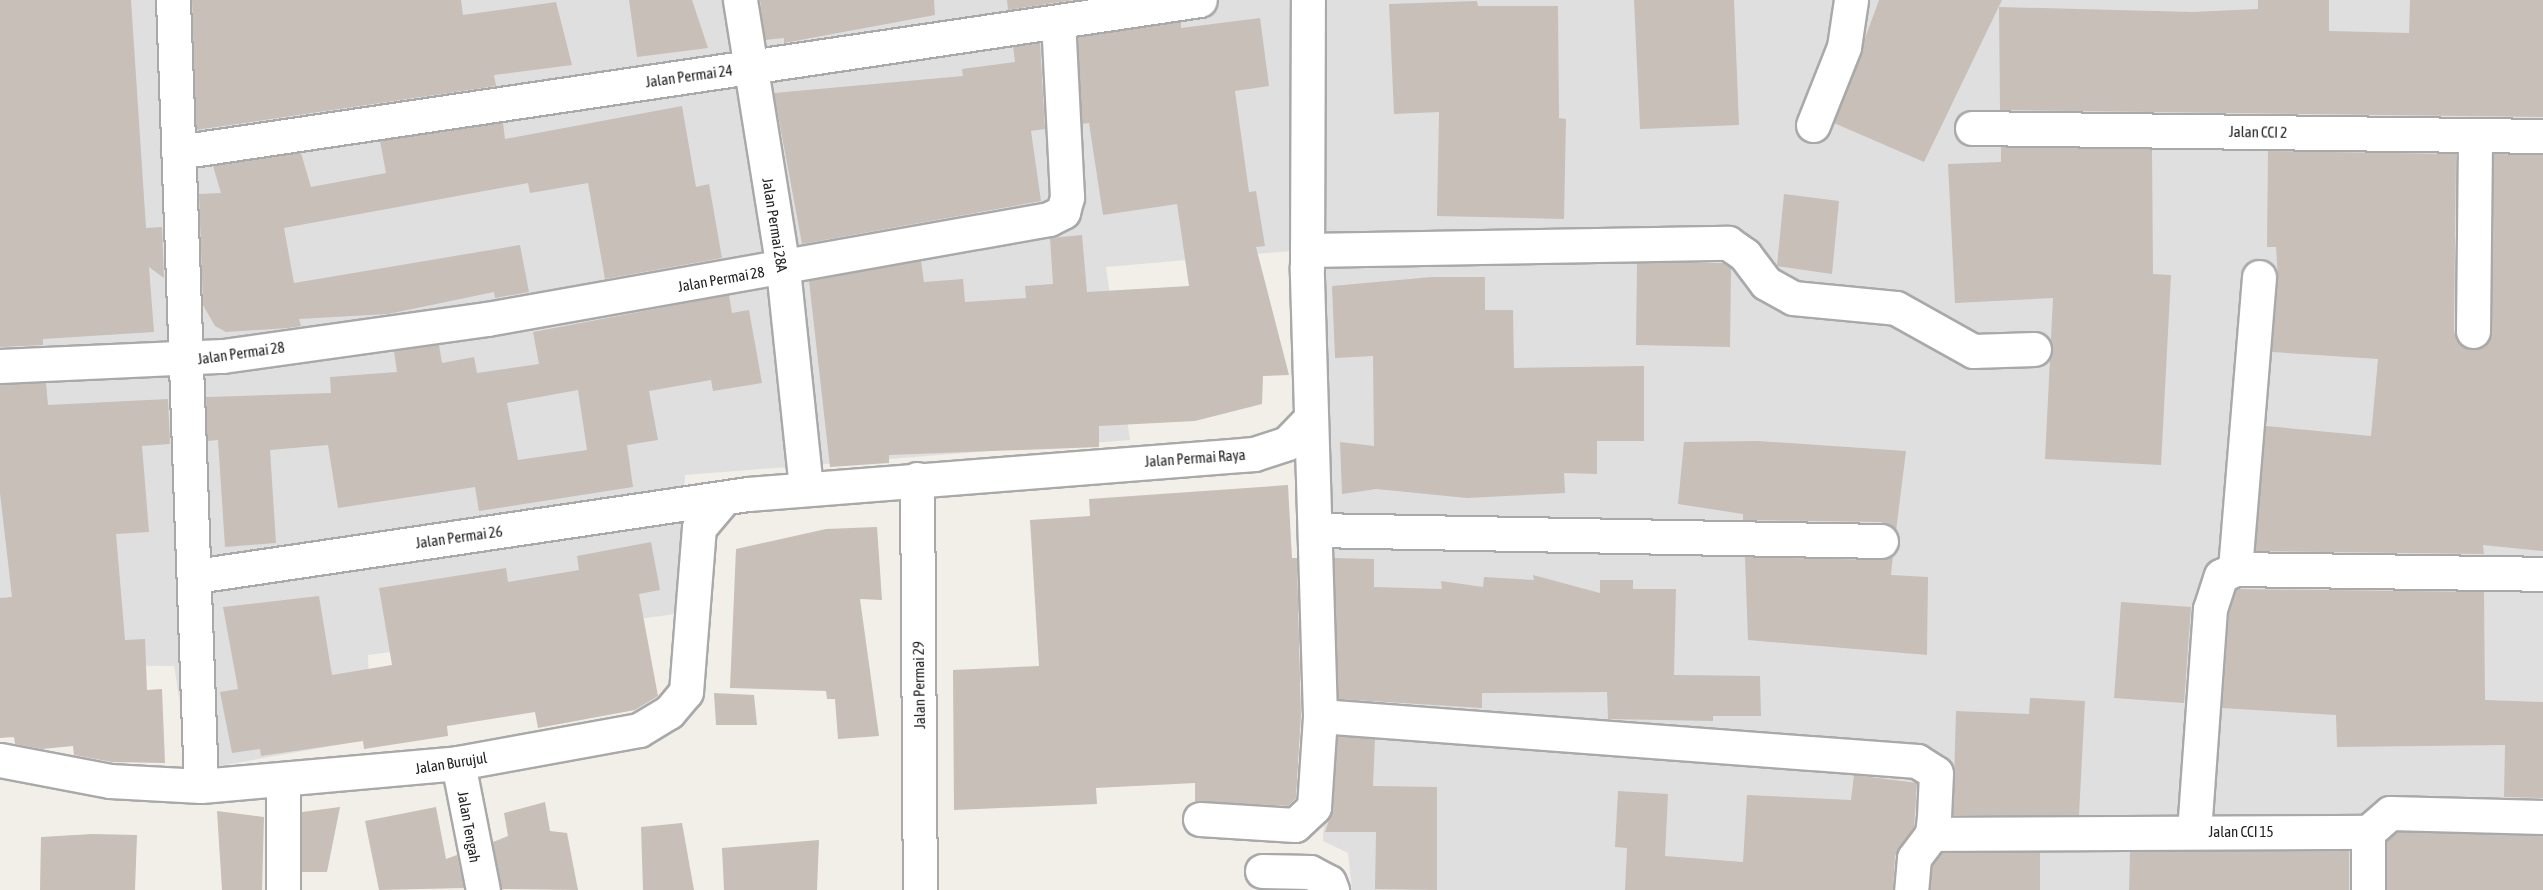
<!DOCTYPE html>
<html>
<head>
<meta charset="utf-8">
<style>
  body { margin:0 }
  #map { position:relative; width:2543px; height:890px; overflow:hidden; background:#f2efe9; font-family:"Asap Condensed",sans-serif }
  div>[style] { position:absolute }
  .residential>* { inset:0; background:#e0dfdf }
  .building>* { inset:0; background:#c7bfb8 }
  .roads { filter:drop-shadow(2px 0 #a9a9a9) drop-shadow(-2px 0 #a9a9a9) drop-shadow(0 2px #a9a9a9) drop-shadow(0 -2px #a9a9a9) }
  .minor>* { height:33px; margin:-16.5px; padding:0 16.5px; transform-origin:16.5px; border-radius:16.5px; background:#fff }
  span { translate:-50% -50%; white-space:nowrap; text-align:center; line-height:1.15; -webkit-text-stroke:6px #fff; paint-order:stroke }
  .street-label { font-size:15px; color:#222 }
</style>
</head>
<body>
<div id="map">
  <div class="residential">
    <div style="clip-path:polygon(0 0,2543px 0,2543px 890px,1352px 890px,1348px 853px,1323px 841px,1329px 697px,1313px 249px,1106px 267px,1130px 440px,685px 475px,676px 614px,368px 655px,371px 739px,191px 771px,174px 666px,66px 665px,53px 745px,0 735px)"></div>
  </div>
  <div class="building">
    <div style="clip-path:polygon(0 0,131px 0,146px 228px,162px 227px,164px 278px,149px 267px,154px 332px,43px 339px,43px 345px,0 347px)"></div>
    <div style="clip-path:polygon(192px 0,461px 0,463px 15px,556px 2px,572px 65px,494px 75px,496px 86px,196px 130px)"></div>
    <div style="clip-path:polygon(629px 0,692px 0,708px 48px,637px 57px)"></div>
    <div style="clip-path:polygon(760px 0,934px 0,935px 15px,784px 43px,784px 38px,765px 40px)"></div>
    <div style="clip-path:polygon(1007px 0,1073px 0,1008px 10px)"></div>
    <div style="clip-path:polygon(1634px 0,1734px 0,1739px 125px,1640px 129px)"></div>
    <div style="clip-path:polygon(1879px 0,2002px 0,1924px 162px,1834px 123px)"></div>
    <div style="clip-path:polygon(2258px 0,2329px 0,2329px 31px,2409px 33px,2410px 0,2543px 0,2543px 117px,2000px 110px,1999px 7px,2192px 12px,2258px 9px)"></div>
    <div style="clip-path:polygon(1477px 1px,1478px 6px,1558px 6px,1559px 118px,1566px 119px,1564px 219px,1437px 216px,1439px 112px,1394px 114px,1389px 4px)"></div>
    <div style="clip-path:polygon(1260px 18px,1269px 86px,1235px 91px,1249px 192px,1256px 191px,1265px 246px,1256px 247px,1289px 375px,1263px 376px,1262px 404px,1195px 421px,1099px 426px,1099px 447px,889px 455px,889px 463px,830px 467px,809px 281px,921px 261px,924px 282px,963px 279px,965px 302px,1026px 298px,1025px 286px,1053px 284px,1050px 238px,1082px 235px,1087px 292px,1189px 286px,1177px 204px,1103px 215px,1089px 123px,1082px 124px,1078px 37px,1181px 22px,1181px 28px)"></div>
    <div style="clip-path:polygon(1040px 43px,1045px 129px,1031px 131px,1041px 201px,802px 244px,774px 93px,963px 76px,962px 69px,1015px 62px,1013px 47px)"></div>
    <div style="clip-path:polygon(682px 106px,696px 187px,709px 184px,722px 258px,605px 279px,588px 183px,530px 193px,528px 183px,284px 228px,294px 283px,520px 245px,529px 292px,495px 298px,494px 292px,388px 314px,299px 319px,301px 326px,288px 328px,226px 332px,215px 326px,203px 305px,199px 194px,221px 193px,213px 166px,301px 153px,311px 187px,386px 173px,380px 141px,503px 123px,505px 139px)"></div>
    <div style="clip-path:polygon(2001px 147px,2152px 149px,2153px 274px,2171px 275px,2161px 465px,2045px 459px,2053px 298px,1955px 303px,1948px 164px,2001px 162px)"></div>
    <div style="clip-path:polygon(2268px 151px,2456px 154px,2454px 331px,2457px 341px,2472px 350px,2483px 347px,2492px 331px,2494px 154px,2543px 155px,2543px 551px,2483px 545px,2484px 554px,2255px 551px,2266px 426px,2371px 436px,2378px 359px,2272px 352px,2278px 279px,2276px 247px,2267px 247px)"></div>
    <div style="clip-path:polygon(1784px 194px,1839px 201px,1832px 274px,1777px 266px)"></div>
    <div style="clip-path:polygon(1637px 263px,1723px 263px,1731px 268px,1730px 347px,1636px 345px)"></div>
    <div style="clip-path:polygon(1432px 277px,1485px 277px,1485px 310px,1513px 310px,1514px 368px,1644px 366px,1644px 441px,1597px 441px,1597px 474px,1564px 473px,1565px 493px,1467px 498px,1376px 489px,1342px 494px,1340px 442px,1374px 446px,1373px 356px,1335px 358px,1332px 286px)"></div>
    <div style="clip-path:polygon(evenodd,729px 295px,732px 313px,749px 310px,762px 383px,713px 391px,711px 380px,649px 391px,658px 440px,627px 445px,633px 487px,479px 511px,475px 487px,338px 508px,328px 445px,270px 450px,276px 543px,225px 547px,218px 440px,207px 441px,206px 397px,331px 393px,330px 377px,397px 372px,394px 351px,439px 345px,442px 363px,474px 357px,477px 373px,539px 364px,533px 332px,729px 295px,578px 390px,587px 450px,518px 460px,507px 403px,578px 390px)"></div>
    <div style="clip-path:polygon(46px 383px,48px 405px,168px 399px,170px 444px,142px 446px,149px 532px,116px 534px,125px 640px,145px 639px,147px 690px,162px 689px,165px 763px,112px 762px,74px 755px,73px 746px,42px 749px,15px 744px,14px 737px,0 738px,0 598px,12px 597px,0 493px,0 385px)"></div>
    <div style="clip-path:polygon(1758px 441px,1906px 451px,1896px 531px,1881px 522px,1743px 520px,1743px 514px,1678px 504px,1684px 442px)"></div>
    <div style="clip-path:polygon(1288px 485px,1292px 558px,1297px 558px,1301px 716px,1296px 798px,1288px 806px,1195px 801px,1195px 783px,1096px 788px,1097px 804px,954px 810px,953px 670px,1039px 666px,1030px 520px,1090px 516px,1089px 499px)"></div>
    <div style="clip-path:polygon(877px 527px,882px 600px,860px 599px,879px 736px,838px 739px,835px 699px,827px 699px,826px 691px,730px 688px,736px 549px,826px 529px)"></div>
    <div style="clip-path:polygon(651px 542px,660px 590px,639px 594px,658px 696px,635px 710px,538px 728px,535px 712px,447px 726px,448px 736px,364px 749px,363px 741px,261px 756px,260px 749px,232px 753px,220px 692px,238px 689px,223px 607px,319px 596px,332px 675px,392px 665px,379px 588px,506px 568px,508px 582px,579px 570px,577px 556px)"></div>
    <div style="clip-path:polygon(1893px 554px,1891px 575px,1928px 577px,1927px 655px,1748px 640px,1745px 557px,1881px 560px)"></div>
    <div style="clip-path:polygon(1334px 558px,1374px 559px,1374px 587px,1442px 589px,1441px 581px,1483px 587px,1484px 577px,1534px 580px,1533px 575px,1600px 593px,1600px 580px,1633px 580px,1633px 589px,1676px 589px,1674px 675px,1760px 676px,1761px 716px,1713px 716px,1713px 721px,1608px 719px,1607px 692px,1482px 693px,1482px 708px,1338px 699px)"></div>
    <div style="clip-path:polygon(2236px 589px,2484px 592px,2485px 700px,2543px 702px,2543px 798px,2504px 797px,2505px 745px,2337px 747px,2336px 715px,2222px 708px,2229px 613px)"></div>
    <div style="clip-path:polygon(2121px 602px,2191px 607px,2184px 703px,2114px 698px)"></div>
    <div style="clip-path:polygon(714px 693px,754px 695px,757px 725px,716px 725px)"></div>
    <div style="clip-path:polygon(2030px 698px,2085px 701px,2079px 815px,1953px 815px,1956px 711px,2029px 714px)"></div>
    <div style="clip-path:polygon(1337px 736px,1375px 739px,1373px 786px,1437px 787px,1437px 890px,1375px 889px,1376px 832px,1325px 832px,1333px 808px)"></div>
    <div style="clip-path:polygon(1854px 775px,1917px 783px,1914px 827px,1895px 856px,1893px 890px,1625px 890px,1627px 848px,1615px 847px,1618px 791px,1668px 794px,1665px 856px,1743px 862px,1747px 795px,1851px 800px)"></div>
    <div style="clip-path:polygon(545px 802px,550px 831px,567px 833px,578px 890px,501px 889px,493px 842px,508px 836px,504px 813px)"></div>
    <div style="clip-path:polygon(340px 807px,327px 872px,302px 872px,302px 812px)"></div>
    <div style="clip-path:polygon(436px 807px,446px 859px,457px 855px,464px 888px,379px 890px,365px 821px)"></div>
    <div style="clip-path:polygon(217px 811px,264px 817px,262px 890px,222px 890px)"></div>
    <div style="clip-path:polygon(682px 823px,694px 890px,643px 890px,641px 827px)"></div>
    <div style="clip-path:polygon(2397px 832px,2543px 836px,2543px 890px,2387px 890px,2387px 841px)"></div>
    <div style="clip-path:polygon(92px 834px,137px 835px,135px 890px,40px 890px,41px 837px)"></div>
    <div style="clip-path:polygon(819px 840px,817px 890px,724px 890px,722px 848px)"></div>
    <div style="clip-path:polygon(2349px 851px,2349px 890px,2129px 890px,2130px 852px)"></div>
    <div style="clip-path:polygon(2040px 852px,2040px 890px,1930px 890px,1932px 865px,1941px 853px)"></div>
  </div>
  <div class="roads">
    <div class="minor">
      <div style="left:173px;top:0;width:786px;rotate:87.96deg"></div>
      <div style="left:740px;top:0;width:272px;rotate:80.9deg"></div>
      <div style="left:783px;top:269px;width:219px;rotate:84deg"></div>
      <div style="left:1813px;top:125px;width:84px;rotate:-68.3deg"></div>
      <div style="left:1844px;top:47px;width:48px;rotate:-81.5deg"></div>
      <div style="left:1972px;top:128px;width:571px;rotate:0.8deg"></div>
      <div style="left:178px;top:152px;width:1033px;rotate:-8.46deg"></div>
      <div style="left:1307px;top:250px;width:421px;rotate:-1deg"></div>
      <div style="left:1728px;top:243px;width:21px;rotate:35deg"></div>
      <div style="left:1745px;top:255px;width:35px;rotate:53deg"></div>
      <div style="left:1766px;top:283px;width:31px;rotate:29deg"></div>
      <div style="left:1793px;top:298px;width:103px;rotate:5.5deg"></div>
      <div style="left:1896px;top:308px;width:88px;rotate:29.2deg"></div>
      <div style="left:1973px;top:351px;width:61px;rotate:-1.9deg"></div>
      <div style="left:2473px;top:331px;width:196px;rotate:-89.4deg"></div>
      <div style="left:0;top:366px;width:223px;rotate:-2.6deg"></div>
      <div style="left:223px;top:356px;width:267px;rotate:-8deg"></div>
      <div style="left:487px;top:319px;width:571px;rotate:-10.09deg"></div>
      <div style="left:1049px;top:219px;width:16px;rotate:-27deg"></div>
      <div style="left:1063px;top:212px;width:16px;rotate:-75deg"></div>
      <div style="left:1067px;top:197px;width:175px;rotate:-92.9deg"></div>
      <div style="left:917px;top:479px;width:411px;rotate:89.6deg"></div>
      <div style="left:1315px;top:530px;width:566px;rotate:1.11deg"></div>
      <div style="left:2235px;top:569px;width:293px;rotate:-85.3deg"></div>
      <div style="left:196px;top:576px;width:558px;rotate:-8.45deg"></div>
      <div style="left:748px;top:494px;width:508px;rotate:-4.52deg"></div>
      <div style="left:1254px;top:454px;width:35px;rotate:-18deg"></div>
      <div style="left:1287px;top:443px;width:32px;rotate:-46deg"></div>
      <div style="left:1320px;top:716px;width:599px;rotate:4.31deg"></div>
      <div style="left:1917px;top:761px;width:22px;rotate:32deg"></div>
      <div style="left:1936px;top:773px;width:44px;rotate:92.6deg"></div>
      <div style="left:1934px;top:817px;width:17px;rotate:97deg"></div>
      <div style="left:1932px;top:834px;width:30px;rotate:127deg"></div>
      <div style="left:1914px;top:858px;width:32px;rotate:95deg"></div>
      <div style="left:0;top:760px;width:112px;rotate:10.8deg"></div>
      <div style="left:110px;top:781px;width:91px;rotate:3.1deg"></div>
      <div style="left:201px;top:786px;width:258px;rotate:-5.1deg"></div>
      <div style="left:458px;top:763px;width:184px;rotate:-10.3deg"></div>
      <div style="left:639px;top:730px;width:35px;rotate:-31deg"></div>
      <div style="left:669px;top:712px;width:26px;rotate:-50deg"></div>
      <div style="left:686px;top:692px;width:165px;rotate:-85.5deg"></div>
      <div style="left:699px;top:528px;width:38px;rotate:-50deg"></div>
      <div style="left:458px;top:763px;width:129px;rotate:78.9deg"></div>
      <div style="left:283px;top:782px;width:108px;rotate:90deg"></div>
      <div style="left:1200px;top:819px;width:95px;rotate:3.6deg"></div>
      <div style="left:1295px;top:825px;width:26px;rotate:-43deg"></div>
      <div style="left:1314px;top:807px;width:91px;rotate:-86.2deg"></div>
      <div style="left:1320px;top:716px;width:449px;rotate:-91.7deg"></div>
      <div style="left:1307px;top:267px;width:267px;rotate:-89.8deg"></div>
      <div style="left:2194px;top:832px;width:224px;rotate:-85.9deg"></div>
      <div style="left:2210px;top:609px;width:35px;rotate:-72deg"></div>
      <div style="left:2221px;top:576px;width:16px;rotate:-27deg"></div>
      <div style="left:2235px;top:569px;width:308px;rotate:0.9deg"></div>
      <div style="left:1932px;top:834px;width:436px;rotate:-0.3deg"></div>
      <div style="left:2368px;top:832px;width:29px;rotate:-41deg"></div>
      <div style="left:2390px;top:813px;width:153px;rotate:1.5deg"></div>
      <div style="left:1262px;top:871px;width:48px;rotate:1.2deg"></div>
      <div style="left:1310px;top:872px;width:21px;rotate:28deg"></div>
      <div style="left:1329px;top:882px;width:9px;rotate:69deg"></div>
      <div style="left:2368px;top:890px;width:58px;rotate:-90deg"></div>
    </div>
  </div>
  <div class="street-label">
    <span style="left:689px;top:76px;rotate:-8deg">Jalan Permai 24</span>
    <span style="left:2258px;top:132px;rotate:1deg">Jalan CCI 2</span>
    <span style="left:775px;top:225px;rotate:81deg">Jalan Permai 28A</span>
    <span style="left:721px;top:279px;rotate:-10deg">Jalan Permai 28</span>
    <span style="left:241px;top:353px;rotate:-8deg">Jalan Permai 28</span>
    <span style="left:1195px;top:458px;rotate:-4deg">Jalan Permai Raya</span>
    <span style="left:459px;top:537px;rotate:-8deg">Jalan Permai 26</span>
    <span style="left:919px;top:685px;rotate:-91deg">Jalan Permai 29</span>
    <span style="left:451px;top:763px;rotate:-9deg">Jalan Burujul</span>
    <span style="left:469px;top:827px;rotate:80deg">Jalan Tengah</span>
    <span style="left:2241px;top:832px">Jalan CCI 15</span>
  </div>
</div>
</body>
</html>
